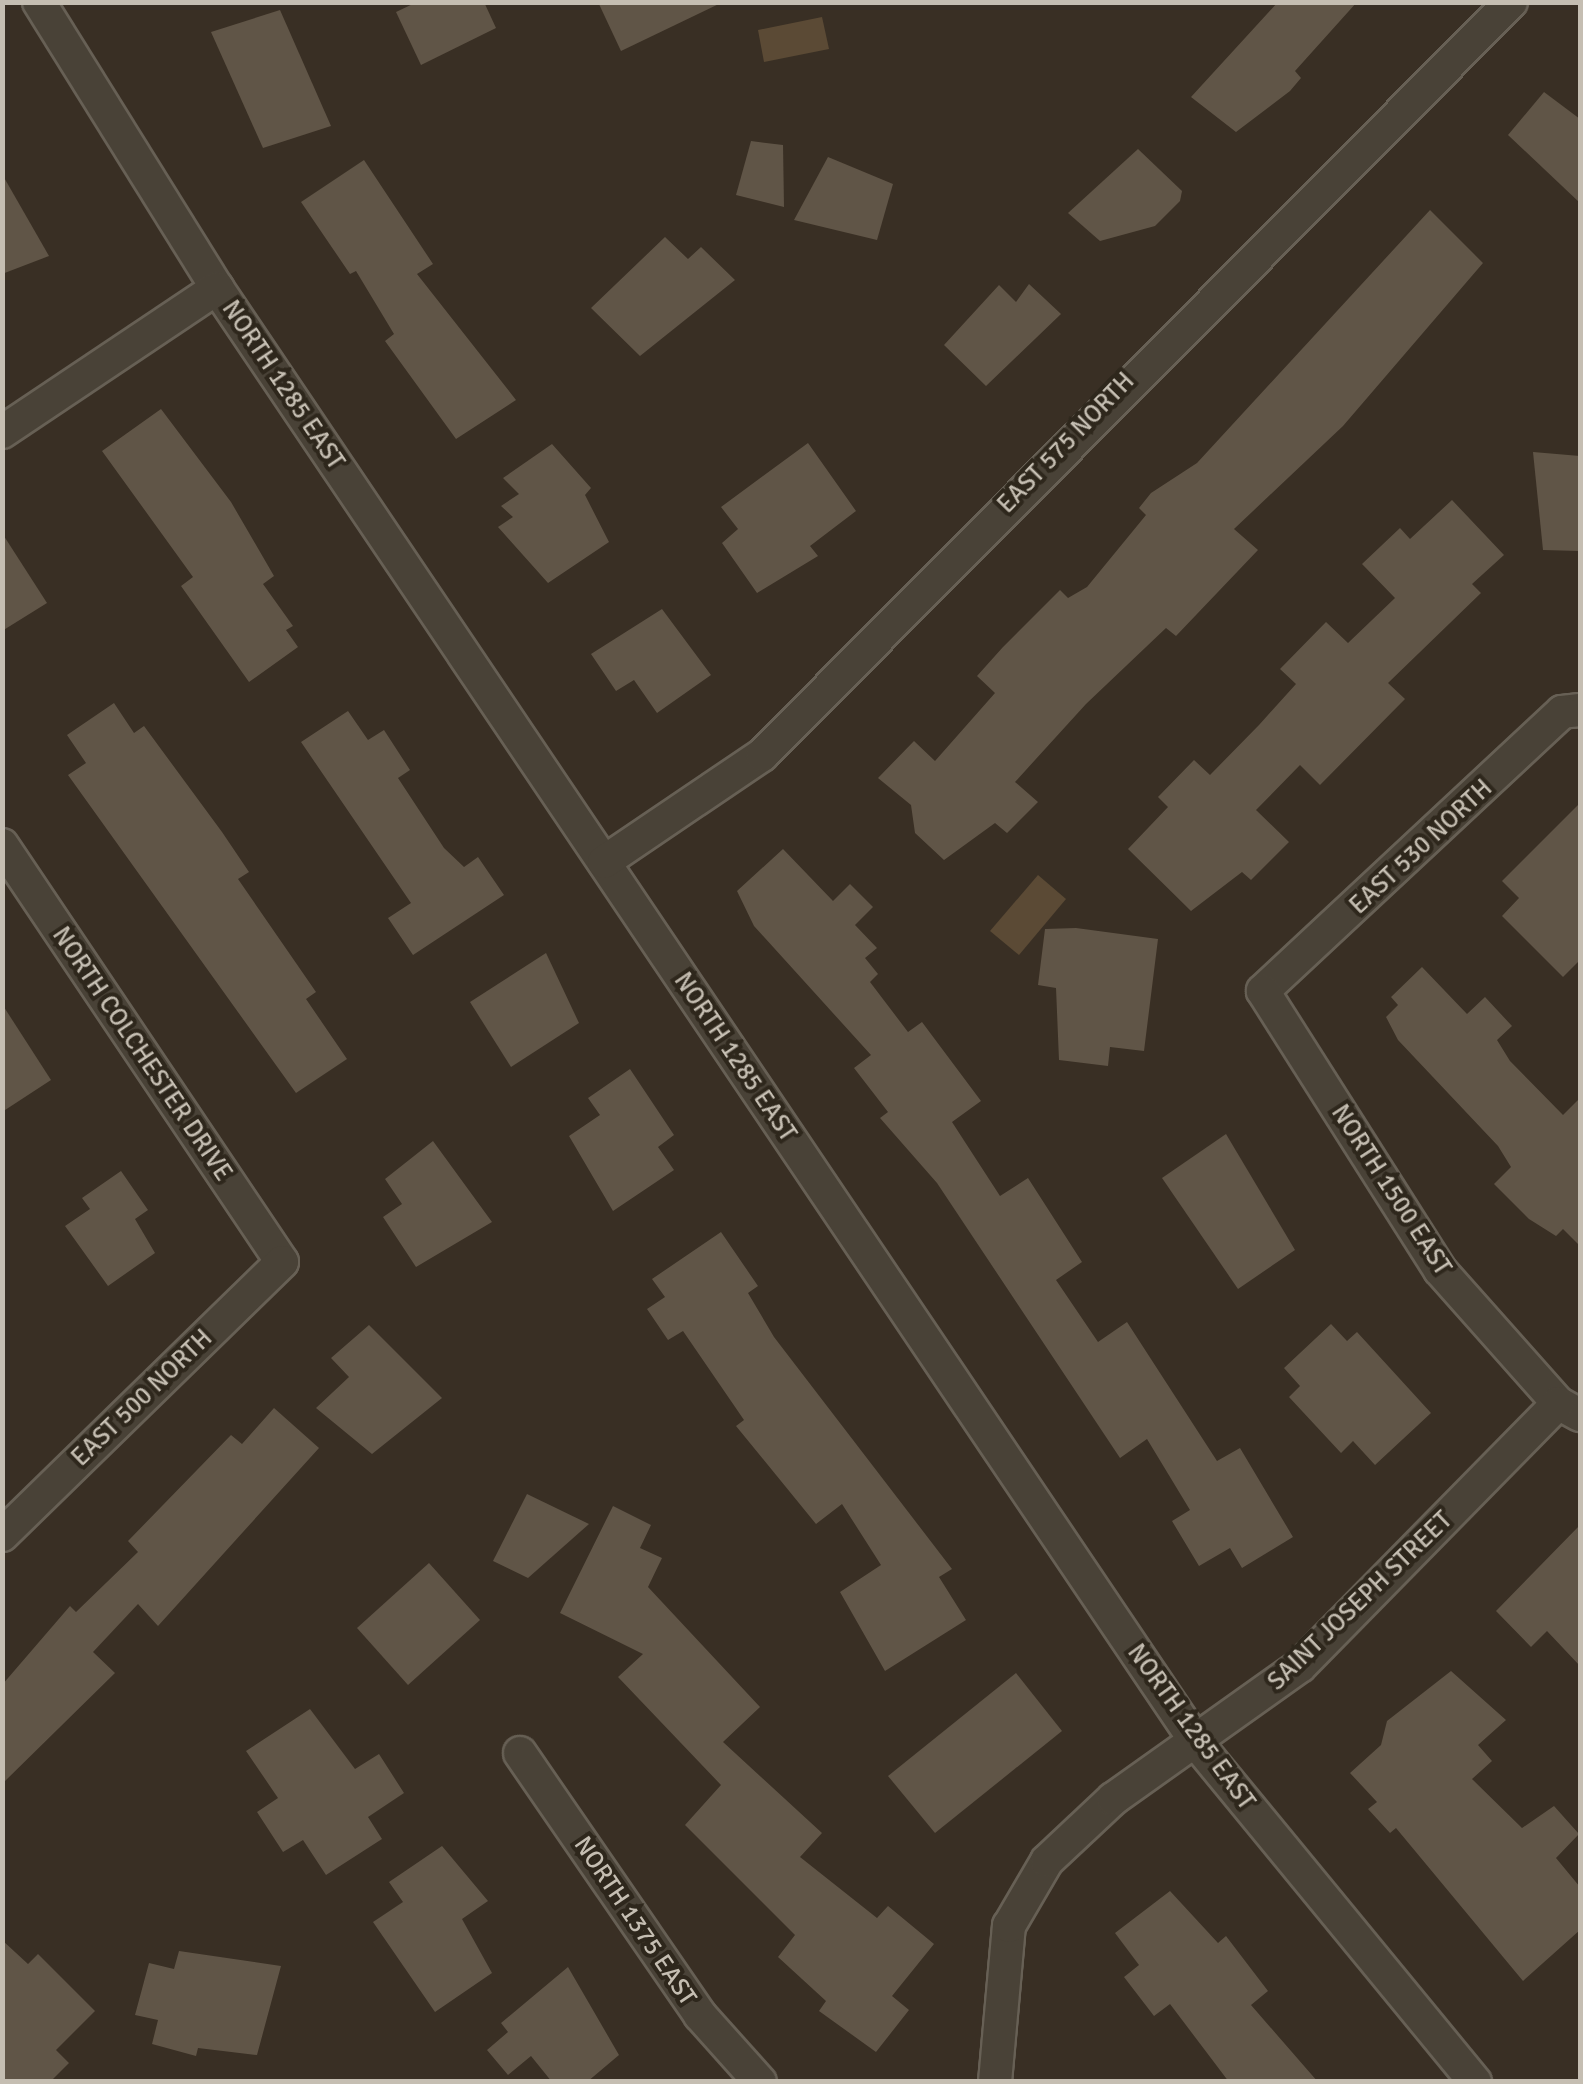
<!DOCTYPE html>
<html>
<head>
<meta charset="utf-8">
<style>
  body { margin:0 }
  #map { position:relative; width:1583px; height:2084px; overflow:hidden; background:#392f24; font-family:Signika,sans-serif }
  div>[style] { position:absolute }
  .water>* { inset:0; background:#5b4a35 }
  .building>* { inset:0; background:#605547 }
  .roads { filter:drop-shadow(2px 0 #676055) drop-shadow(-2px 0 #676055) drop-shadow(0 2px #676055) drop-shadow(0 -2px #676055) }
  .street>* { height:32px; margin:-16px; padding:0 16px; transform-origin:16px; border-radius:16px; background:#494237 }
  span { translate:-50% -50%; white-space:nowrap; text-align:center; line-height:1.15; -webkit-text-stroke:8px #2e271c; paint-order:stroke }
  .street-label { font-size:25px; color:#c5beb2 }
  .frame { position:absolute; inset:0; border:5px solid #c5beb2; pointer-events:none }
</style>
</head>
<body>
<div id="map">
  <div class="water">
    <div style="clip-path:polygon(822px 17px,829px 49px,764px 62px,758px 30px)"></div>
    <div style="clip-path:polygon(1038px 875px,1066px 899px,1019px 955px,990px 931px)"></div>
  </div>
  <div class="building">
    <div style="clip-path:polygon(417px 2px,484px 2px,496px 28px,421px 65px,396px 12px)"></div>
    <div style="clip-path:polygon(598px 2px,723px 2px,621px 51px)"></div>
    <div style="clip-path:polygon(1278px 2px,1357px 2px,1295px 71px,1301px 78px,1290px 91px,1236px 132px,1191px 97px)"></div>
    <div style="clip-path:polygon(280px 10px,331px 126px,263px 148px,211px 32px)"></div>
    <div style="clip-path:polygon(1544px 92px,1580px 119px,1580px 203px,1508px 135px)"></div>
    <div style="clip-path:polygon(751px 141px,783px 145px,784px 207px,736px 195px)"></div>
    <div style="clip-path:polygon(1138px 149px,1182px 191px,1180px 201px,1155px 226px,1100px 241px,1068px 213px)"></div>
    <div style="clip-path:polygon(828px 157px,893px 184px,877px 240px,794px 220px)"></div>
    <div style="clip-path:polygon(364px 160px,433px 264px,417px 274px,516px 400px,456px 439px,385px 341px,394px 334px,356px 271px,350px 274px,301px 202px)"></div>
    <div style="clip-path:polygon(2px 174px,49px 256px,2px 274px)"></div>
    <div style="clip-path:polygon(1430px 210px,1483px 263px,1343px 426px,1234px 529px,1258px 550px,1176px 636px,1166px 628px,1086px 704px,1015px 782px,1038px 802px,1007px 833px,995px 823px,944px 860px,915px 833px,911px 805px,878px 778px,914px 741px,935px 761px,995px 693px,977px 676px,1003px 647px,1060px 590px,1068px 598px,1087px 587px,1146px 515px,1139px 508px,1151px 493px,1197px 463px)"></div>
    <div style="clip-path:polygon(665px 237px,688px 259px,701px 247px,735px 280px,640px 356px,591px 308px)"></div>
    <div style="clip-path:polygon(1029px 284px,1061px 314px,986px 386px,944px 345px,999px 285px,1016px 302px)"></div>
    <div style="clip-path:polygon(161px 409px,231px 502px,274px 576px,263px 584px,293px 626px,286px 630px,298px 647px,249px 682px,181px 586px,193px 577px,102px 451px)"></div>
    <div style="clip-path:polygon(808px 443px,856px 511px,810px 546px,818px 556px,757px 593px,722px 543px,738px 529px,721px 507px)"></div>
    <div style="clip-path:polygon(552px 444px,591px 488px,585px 495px,609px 542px,548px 583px,498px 527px,513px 517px,501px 506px,519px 494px,503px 478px)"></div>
    <div style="clip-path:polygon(1533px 452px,1580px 456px,1580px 551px,1543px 550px)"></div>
    <div style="clip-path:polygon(1452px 500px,1504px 555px,1472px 584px,1481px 593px,1388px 683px,1405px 699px,1320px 785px,1300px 765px,1256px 810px,1289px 842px,1251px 880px,1242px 872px,1191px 911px,1128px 849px,1168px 807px,1158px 797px,1194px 760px,1210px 775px,1259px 725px,1296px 684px,1280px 669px,1326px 622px,1348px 643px,1395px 598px,1362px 564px,1400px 528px,1410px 539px)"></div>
    <div style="clip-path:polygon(2px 533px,47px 603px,2px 631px)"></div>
    <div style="clip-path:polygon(662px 609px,711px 675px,657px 713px,634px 680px,616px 691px,591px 654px)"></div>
    <div style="clip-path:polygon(114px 703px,134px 733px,144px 726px,222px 832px,249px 872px,238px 879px,316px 992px,306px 999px,347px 1059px,296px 1093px,68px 775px,86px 763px,67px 735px)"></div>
    <div style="clip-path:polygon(348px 711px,368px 740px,384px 730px,410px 770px,398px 778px,444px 848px,464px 867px,478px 857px,504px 895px,413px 955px,388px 918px,411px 903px,301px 742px)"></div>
    <div style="clip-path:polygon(1580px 803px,1580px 960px,1563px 977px,1502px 916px,1519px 898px,1502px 881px)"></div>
    <div style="clip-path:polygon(783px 849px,833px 901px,850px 884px,873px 907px,855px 925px,877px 948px,865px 958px,878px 974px,870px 982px,908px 1032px,922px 1022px,981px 1101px,952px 1122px,1000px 1196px,1028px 1178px,1082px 1262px,1056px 1280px,1098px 1342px,1127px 1322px,1217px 1461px,1240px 1448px,1293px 1537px,1242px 1568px,1230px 1548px,1199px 1566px,1172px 1521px,1190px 1510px,1147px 1439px,1120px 1458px,937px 1183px,880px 1118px,888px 1112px,854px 1068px,871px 1055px,754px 926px,737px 891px)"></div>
    <div style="clip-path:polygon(1076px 928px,1158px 939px,1144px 1051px,1110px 1047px,1108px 1066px,1059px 1060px,1056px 988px,1038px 985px,1045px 929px)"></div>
    <div style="clip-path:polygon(546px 953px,579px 1023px,511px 1067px,470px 1002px)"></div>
    <div style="clip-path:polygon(1422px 967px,1467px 1014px,1485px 997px,1512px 1026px,1497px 1040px,1510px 1061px,1563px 1115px,1580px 1098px,1580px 1246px,1563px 1229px,1556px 1236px,1529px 1219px,1494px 1184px,1511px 1167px,1498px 1146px,1398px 1040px,1386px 1017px,1398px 1005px,1391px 997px)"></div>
    <div style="clip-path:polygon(2px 1004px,51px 1080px,2px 1112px)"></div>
    <div style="clip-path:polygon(630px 1069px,674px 1135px,658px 1147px,674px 1170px,613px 1211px,569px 1136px,600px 1115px,588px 1098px)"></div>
    <div style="clip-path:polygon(1226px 1134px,1295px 1250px,1238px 1289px,1162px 1178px)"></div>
    <div style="clip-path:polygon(433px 1141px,492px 1222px,416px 1267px,383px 1217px,402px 1204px,385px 1179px)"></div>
    <div style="clip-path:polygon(121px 1171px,148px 1210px,135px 1219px,155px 1253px,108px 1286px,65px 1226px,90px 1209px,82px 1198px)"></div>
    <div style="clip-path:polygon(721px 1232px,758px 1286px,748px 1293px,774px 1337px,952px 1569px,939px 1577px,966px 1620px,885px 1671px,840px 1592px,881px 1565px,842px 1504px,816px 1524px,736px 1426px,744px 1420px,683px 1331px,668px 1340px,647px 1309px,665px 1297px,652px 1279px)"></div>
    <div style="clip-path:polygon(1331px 1324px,1347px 1341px,1357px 1332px,1431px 1413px,1375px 1465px,1353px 1441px,1341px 1453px,1289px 1397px,1300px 1386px,1284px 1368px)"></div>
    <div style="clip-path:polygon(369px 1325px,442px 1398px,372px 1454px,316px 1408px,349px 1377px,331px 1358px)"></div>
    <div style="clip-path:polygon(274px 1408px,319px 1448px,158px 1626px,138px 1604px,93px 1652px,115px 1673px,2px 1784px,2px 1685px,70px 1606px,76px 1612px,138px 1552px,128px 1541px,231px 1435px,242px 1444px)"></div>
    <div style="clip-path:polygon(527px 1494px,589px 1524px,528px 1578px,493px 1561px)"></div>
    <div style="clip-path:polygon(613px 1506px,651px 1525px,640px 1548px,662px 1558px,648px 1587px,760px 1707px,723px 1742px,822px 1833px,800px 1857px,877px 1918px,888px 1906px,934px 1944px,892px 1996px,909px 2010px,876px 2052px,819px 2011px,826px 2001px,778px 1957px,795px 1935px,685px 1825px,721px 1785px,618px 1677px,643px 1654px,560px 1613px)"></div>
    <div style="clip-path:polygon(1580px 1525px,1580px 1666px,1547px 1631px,1531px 1647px,1496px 1611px)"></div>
    <div style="clip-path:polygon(429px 1563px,480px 1620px,408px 1685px,357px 1628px)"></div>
    <div style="clip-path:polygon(1451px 1671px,1506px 1720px,1478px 1745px,1492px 1761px,1472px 1779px,1522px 1828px,1554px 1806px,1579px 1834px,1556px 1858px,1580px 1887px,1580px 1930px,1523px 1981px,1396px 1828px,1390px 1833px,1368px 1809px,1377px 1802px,1350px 1773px,1381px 1745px,1387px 1721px)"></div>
    <div style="clip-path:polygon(1016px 1673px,1062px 1731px,935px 1833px,888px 1776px)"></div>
    <div style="clip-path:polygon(310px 1709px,355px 1769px,379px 1754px,404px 1793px,368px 1817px,382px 1839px,326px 1875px,303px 1840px,283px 1852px,257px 1812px,278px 1798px,246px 1751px)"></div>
    <div style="clip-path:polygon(442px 1846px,488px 1901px,462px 1919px,492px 1973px,435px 2012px,373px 1922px,403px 1902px,389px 1882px)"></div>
    <div style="clip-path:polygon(1170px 1891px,1218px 1943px,1226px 1936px,1268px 1991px,1251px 2005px,1318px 2082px,1229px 2082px,1170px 2004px,1154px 2016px,1124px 1977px,1139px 1965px,1115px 1933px)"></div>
    <div style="clip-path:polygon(2px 1940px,28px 1964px,38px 1954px,95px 2011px,56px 2050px,69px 2063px,50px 2082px,2px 2082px)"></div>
    <div style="clip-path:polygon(179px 1951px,281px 1966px,257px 2055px,198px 2048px,196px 2056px,152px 2044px,158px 2020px,135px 2015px,149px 1963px,174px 1969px)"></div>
    <div style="clip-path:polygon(568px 1967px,619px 2055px,587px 2082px,552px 2082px,531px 2056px,508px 2075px,487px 2050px,508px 2032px,501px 2023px)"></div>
  </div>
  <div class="roads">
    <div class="street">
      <div style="left:39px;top:2px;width:337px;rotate:58.1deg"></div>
      <div style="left:217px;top:288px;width:1758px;rotate:56.04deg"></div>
      <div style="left:1199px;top:1746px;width:435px;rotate:50.6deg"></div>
      <div style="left:2px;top:432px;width:259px;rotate:-33.8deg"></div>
      <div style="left:1580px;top:710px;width:18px;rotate:174deg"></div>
      <div style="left:1562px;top:712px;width:409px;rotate:137deg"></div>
      <div style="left:1263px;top:991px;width:330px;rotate:57.6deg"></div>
      <div style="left:1440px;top:1270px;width:178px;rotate:48.4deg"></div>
      <div style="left:1558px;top:1403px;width:25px;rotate:29deg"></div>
      <div style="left:2px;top:845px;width:502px;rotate:56.12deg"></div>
      <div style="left:282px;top:1262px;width:391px;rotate:135.7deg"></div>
      <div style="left:604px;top:862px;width:191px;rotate:-34.1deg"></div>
      <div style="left:762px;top:755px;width:1062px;rotate:-45.15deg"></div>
      <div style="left:520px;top:1753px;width:318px;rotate:55.5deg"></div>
      <div style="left:700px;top:2015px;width:90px;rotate:48.2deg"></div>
      <div style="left:995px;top:2082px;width:157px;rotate:-84.9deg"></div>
      <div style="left:1009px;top:1926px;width:75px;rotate:-59.7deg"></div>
      <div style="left:1047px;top:1861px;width:91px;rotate:-43.2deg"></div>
      <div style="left:1113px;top:1799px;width:229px;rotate:-35.4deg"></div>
      <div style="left:1300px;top:1666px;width:368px;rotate:-45.5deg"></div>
    </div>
  </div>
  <div class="street-label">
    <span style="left:283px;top:385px;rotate:56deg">NORTH 1285 EAST</span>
    <span style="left:1066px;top:443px;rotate:-46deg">EAST 575 NORTH</span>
    <span style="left:1421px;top:847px;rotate:-43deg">EAST 530 NORTH</span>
    <span style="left:142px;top:1054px;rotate:56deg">NORTH COLCHESTER DRIVE</span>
    <span style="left:735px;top:1057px;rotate:56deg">NORTH 1285 EAST</span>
    <span style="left:1391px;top:1190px;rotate:57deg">NORTH 1500 EAST</span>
    <span style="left:142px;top:1398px;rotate:-44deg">EAST 500 NORTH</span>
    <span style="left:1360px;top:1601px;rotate:-44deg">SAINT JOSEPH STREET</span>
    <span style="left:1191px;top:1727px;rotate:54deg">NORTH 1285 EAST</span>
    <span style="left:635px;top:1921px;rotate:56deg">NORTH 1375 EAST</span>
  </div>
  <div class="frame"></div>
</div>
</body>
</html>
